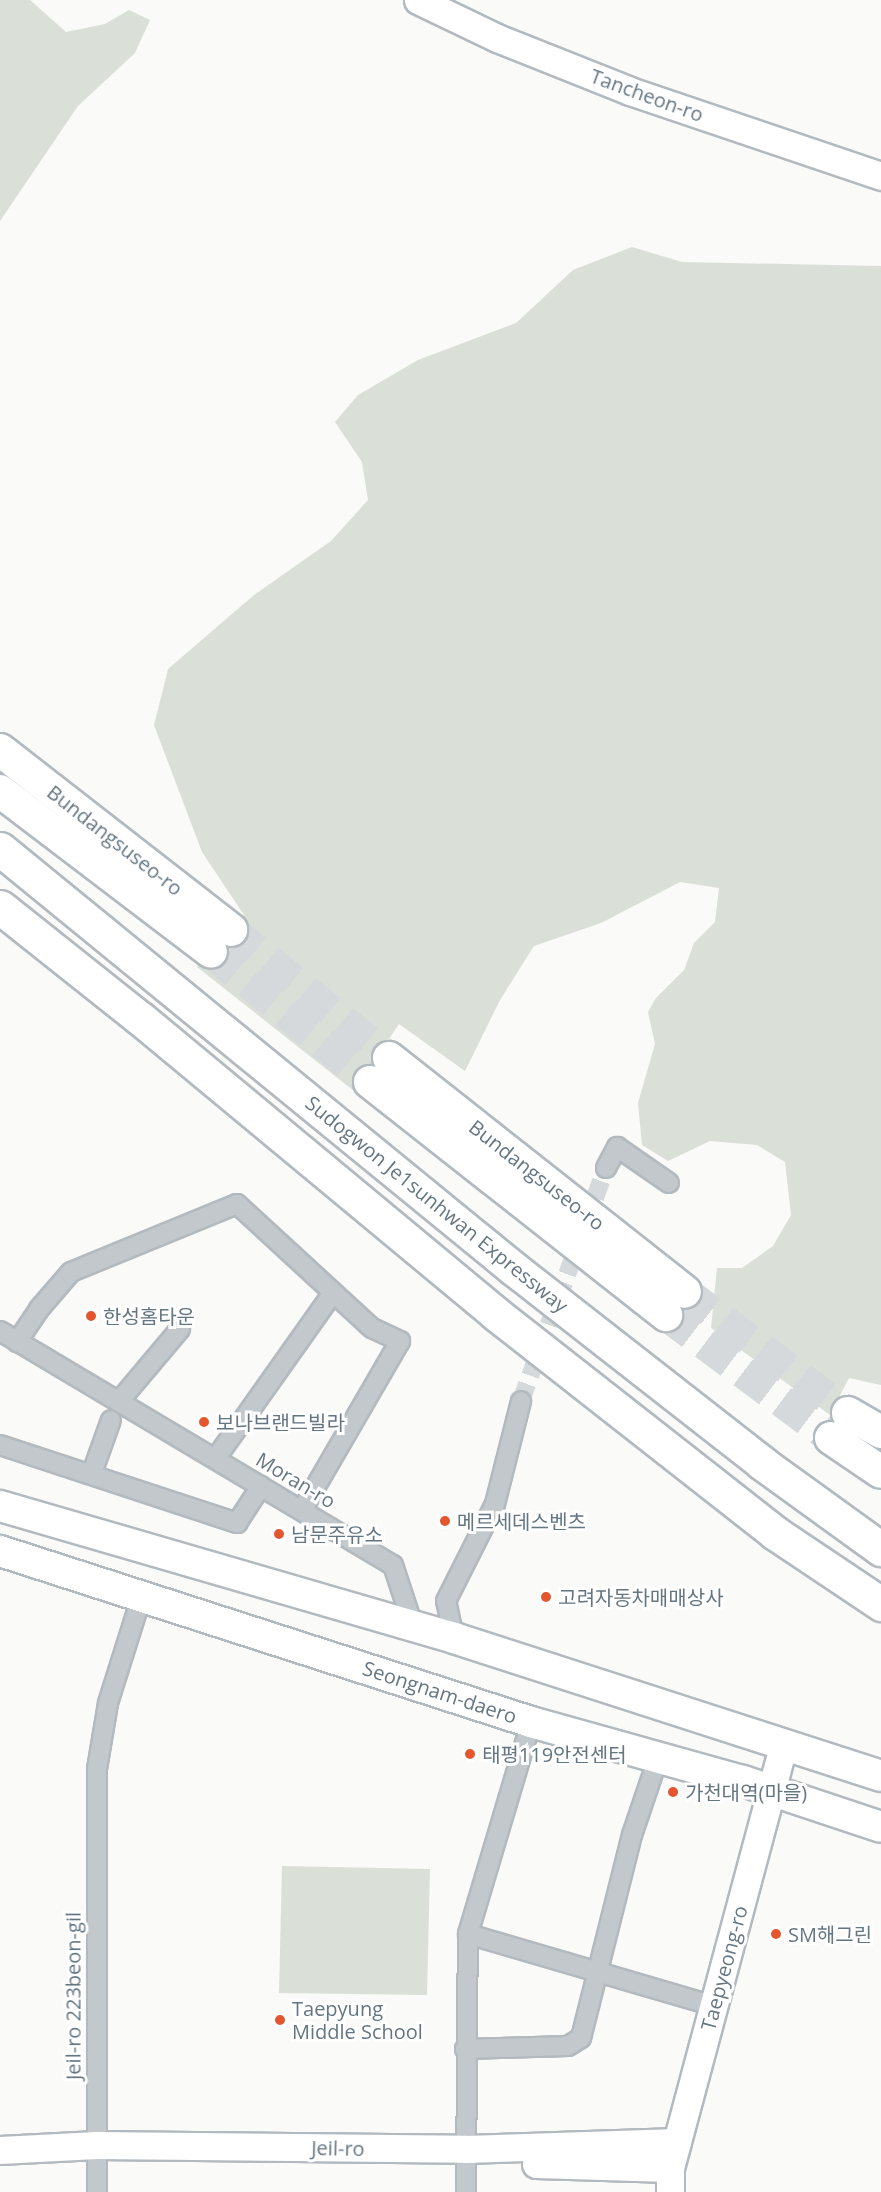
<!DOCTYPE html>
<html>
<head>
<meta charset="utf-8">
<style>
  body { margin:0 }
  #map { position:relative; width:881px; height:2192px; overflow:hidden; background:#fafaf8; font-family:"Open Sans","Noto Sans KR",sans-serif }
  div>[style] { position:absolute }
  .green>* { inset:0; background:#dadfd7 }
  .minor-tunnel>* { height:18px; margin-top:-9px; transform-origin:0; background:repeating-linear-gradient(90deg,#d5d9db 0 18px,transparent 0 27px) }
  .trunk-tunnel>* { height:32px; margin-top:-16px; transform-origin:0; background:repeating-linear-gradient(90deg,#d5d9db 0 32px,transparent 0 48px) }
  .roads { filter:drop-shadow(2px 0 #b3babf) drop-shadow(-2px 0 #b3babf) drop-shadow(0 2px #b3babf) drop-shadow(0 -2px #b3babf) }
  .minor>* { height:18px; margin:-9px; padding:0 9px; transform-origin:9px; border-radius:9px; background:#c3c8cc }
  .secondary>* { height:27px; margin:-13.5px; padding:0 13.5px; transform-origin:13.5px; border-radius:13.5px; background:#fff }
  .primary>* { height:30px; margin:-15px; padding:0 15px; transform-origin:15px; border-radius:15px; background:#fff }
  .trunk>* { height:32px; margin:-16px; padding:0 16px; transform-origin:16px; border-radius:16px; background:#fff }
  .motorway>* { height:33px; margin:-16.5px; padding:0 16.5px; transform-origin:16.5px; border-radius:16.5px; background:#fff }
  .dots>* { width:16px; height:16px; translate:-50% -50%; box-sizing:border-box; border:3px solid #fff; border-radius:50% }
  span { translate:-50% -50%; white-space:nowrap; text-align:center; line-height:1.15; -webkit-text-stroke:6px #fff; paint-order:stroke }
  .street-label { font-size:20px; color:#657683 }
  .poi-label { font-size:20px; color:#657683 }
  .left { translate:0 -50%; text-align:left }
</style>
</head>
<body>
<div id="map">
  <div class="green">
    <div style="clip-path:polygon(0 0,30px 0,66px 32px,105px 24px,129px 10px,150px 20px,135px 53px,78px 106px,0 221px)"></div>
    <div style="clip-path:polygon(632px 247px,682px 262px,881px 266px,881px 1385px,849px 1378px,830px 1415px,711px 1328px,717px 1268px,742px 1268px,773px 1246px,791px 1215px,785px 1162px,757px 1145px,710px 1141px,668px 1161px,642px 1145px,638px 1103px,655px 1044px,648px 1012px,656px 998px,684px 970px,694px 943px,715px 922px,719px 888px,680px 882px,601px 923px,534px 946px,500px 1000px,465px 1071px,399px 1024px,354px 1091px,197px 967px,244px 915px,202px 852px,154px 725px,168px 669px,254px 595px,331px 541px,368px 500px,362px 462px,335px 422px,358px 395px,418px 360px,516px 323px,573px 270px)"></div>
    <div style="clip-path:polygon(282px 1866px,430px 1869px,427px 1995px,279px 1993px)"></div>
  </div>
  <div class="minor-tunnel">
    <div style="left:521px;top:1401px;width:248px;rotate:-70deg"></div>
  </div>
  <div class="trunk-tunnel">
    <div style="left:231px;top:930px;width:203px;rotate:39deg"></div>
    <div style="left:211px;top:952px;width:205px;rotate:39.3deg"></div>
    <div style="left:685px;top:1292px;width:203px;rotate:36.6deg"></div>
    <div style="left:666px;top:1315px;width:206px;rotate:36.7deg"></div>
  </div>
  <div class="roads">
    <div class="minor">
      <div style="left:606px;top:1168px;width:24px;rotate:-62deg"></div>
      <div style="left:617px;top:1147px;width:63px;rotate:34.7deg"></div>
      <div style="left:0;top:1331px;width:457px;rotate:30.8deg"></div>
      <div style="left:393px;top:1565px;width:64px;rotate:71.8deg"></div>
      <div style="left:17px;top:1342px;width:40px;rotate:-56deg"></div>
      <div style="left:39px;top:1309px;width:49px;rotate:-49.1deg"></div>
      <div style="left:71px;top:1272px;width:179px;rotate:-22.3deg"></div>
      <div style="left:237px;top:1204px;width:183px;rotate:42.6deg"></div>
      <div style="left:372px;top:1328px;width:31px;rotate:25deg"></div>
      <div style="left:400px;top:1341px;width:195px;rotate:120.1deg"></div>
      <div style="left:121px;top:1399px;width:92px;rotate:-49.9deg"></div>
      <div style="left:0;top:1445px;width:250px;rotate:18.2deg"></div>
      <div style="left:237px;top:1523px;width:44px;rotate:-57deg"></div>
      <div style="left:216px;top:1458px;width:201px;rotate:-54.7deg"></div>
      <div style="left:92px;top:1473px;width:56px;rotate:-70.3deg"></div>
      <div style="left:454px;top:1638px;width:38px;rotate:-102deg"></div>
      <div style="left:446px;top:1601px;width:109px;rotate:-63.2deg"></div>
      <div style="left:495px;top:1504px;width:106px;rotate:-75.8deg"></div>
      <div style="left:468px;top:1934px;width:256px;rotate:16.3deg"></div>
      <div style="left:465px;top:2049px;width:103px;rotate:-1.7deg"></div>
      <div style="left:568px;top:2046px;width:15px;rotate:-32deg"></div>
      <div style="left:581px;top:2038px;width:209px;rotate:-75.9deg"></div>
      <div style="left:632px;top:1835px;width:81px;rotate:-71.3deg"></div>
      <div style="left:97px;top:2192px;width:423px;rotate:-90deg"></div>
      <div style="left:97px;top:1769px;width:67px;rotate:-80.5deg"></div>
      <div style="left:108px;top:1703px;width:113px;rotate:-72.5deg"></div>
      <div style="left:466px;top:2192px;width:258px;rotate:-89.6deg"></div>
      <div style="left:468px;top:1934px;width:221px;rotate:-73.4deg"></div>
    </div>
    <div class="secondary">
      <div style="left:418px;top:0;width:88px;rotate:25.7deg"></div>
      <div style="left:497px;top:38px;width:143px;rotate:21.7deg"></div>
      <div style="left:630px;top:91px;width:265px;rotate:18.7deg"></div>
      <div style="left:0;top:2150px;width:96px;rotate:-3deg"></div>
      <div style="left:96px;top:2145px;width:369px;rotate:0.6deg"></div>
      <div style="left:465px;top:2149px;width:212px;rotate:-1.9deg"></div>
      <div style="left:536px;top:2164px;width:134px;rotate:1.7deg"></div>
      <div style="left:670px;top:2192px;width:24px;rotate:-90deg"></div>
      <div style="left:670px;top:2168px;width:439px;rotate:-75deg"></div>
    </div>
    <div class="primary">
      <div style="left:0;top:1506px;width:473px;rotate:16.2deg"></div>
      <div style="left:454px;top:1638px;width:449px;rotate:17.9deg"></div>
      <div style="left:0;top:1551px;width:558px;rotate:17.85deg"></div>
      <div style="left:531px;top:1722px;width:220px;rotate:15.6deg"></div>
      <div style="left:743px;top:1781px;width:145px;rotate:18.4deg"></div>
    </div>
    <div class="trunk">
      <div style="left:0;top:750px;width:293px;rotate:37.9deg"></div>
      <div style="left:0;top:791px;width:265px;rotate:37.3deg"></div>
      <div style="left:389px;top:1058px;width:377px;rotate:38.3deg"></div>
      <div style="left:370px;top:1082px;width:377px;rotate:38.2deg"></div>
      <div style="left:848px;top:1413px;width:38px;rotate:30deg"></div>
      <div style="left:831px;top:1438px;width:60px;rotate:34.2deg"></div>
    </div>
    <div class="motorway">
      <div style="left:0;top:849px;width:664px;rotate:39.25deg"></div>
      <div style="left:514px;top:1269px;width:315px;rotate:38deg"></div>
      <div style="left:762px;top:1463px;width:147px;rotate:35.9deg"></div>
      <div style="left:0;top:907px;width:180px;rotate:38.5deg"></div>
      <div style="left:141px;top:1019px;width:462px;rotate:39.7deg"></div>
      <div style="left:496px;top:1314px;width:355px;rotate:38.1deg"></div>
      <div style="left:775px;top:1533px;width:128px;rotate:33.8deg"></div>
    </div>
  </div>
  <div class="dots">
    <div style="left:91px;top:1316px;background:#e4572e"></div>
    <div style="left:204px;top:1422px;background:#e4572e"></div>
    <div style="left:445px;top:1521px;background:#e4572e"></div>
    <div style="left:279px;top:1534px;background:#e4572e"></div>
    <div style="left:546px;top:1597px;background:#e4572e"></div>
    <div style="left:470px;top:1754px;background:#e4572e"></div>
    <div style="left:673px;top:1792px;background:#e4572e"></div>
    <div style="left:776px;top:1934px;background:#e4572e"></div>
    <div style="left:280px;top:2020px;background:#e4572e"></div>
  </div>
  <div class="street-label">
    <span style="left:647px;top:95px;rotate:20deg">Tancheon-ro</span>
    <span style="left:115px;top:840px;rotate:38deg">Bundangsuseo-ro</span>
    <span style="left:537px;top:1175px;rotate:38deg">Bundangsuseo-ro</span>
    <span style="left:437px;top:1204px;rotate:39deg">Sudogwon Je1sunhwan Expressway</span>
    <span style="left:296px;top:1480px;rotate:31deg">Moran-ro</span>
    <span style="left:440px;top:1692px;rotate:18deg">Seongnam-daero</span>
    <span style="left:724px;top:1968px;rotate:-75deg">Taepyeong-ro</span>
    <span style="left:73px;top:1996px;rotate:-90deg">Jeil-ro 223beon-gil</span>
    <span style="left:338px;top:2148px;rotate:1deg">Jeil-ro</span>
  </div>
  <div class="poi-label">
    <span class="left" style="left:103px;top:1316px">한성홈타운</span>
    <span class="left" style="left:216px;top:1422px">보나브랜드빌라</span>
    <span class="left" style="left:457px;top:1521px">메르세데스벤츠</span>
    <span class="left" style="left:291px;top:1534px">남문주유소</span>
    <span class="left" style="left:558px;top:1597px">고려자동차매매상사</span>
    <span class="left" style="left:482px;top:1754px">태평119안전센터</span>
    <span class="left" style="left:685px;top:1792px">가천대역(마을)</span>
    <span class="left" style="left:788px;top:1934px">SM해그린</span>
    <span class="left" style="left:292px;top:2020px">Taepyung<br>Middle School</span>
  </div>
</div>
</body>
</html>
